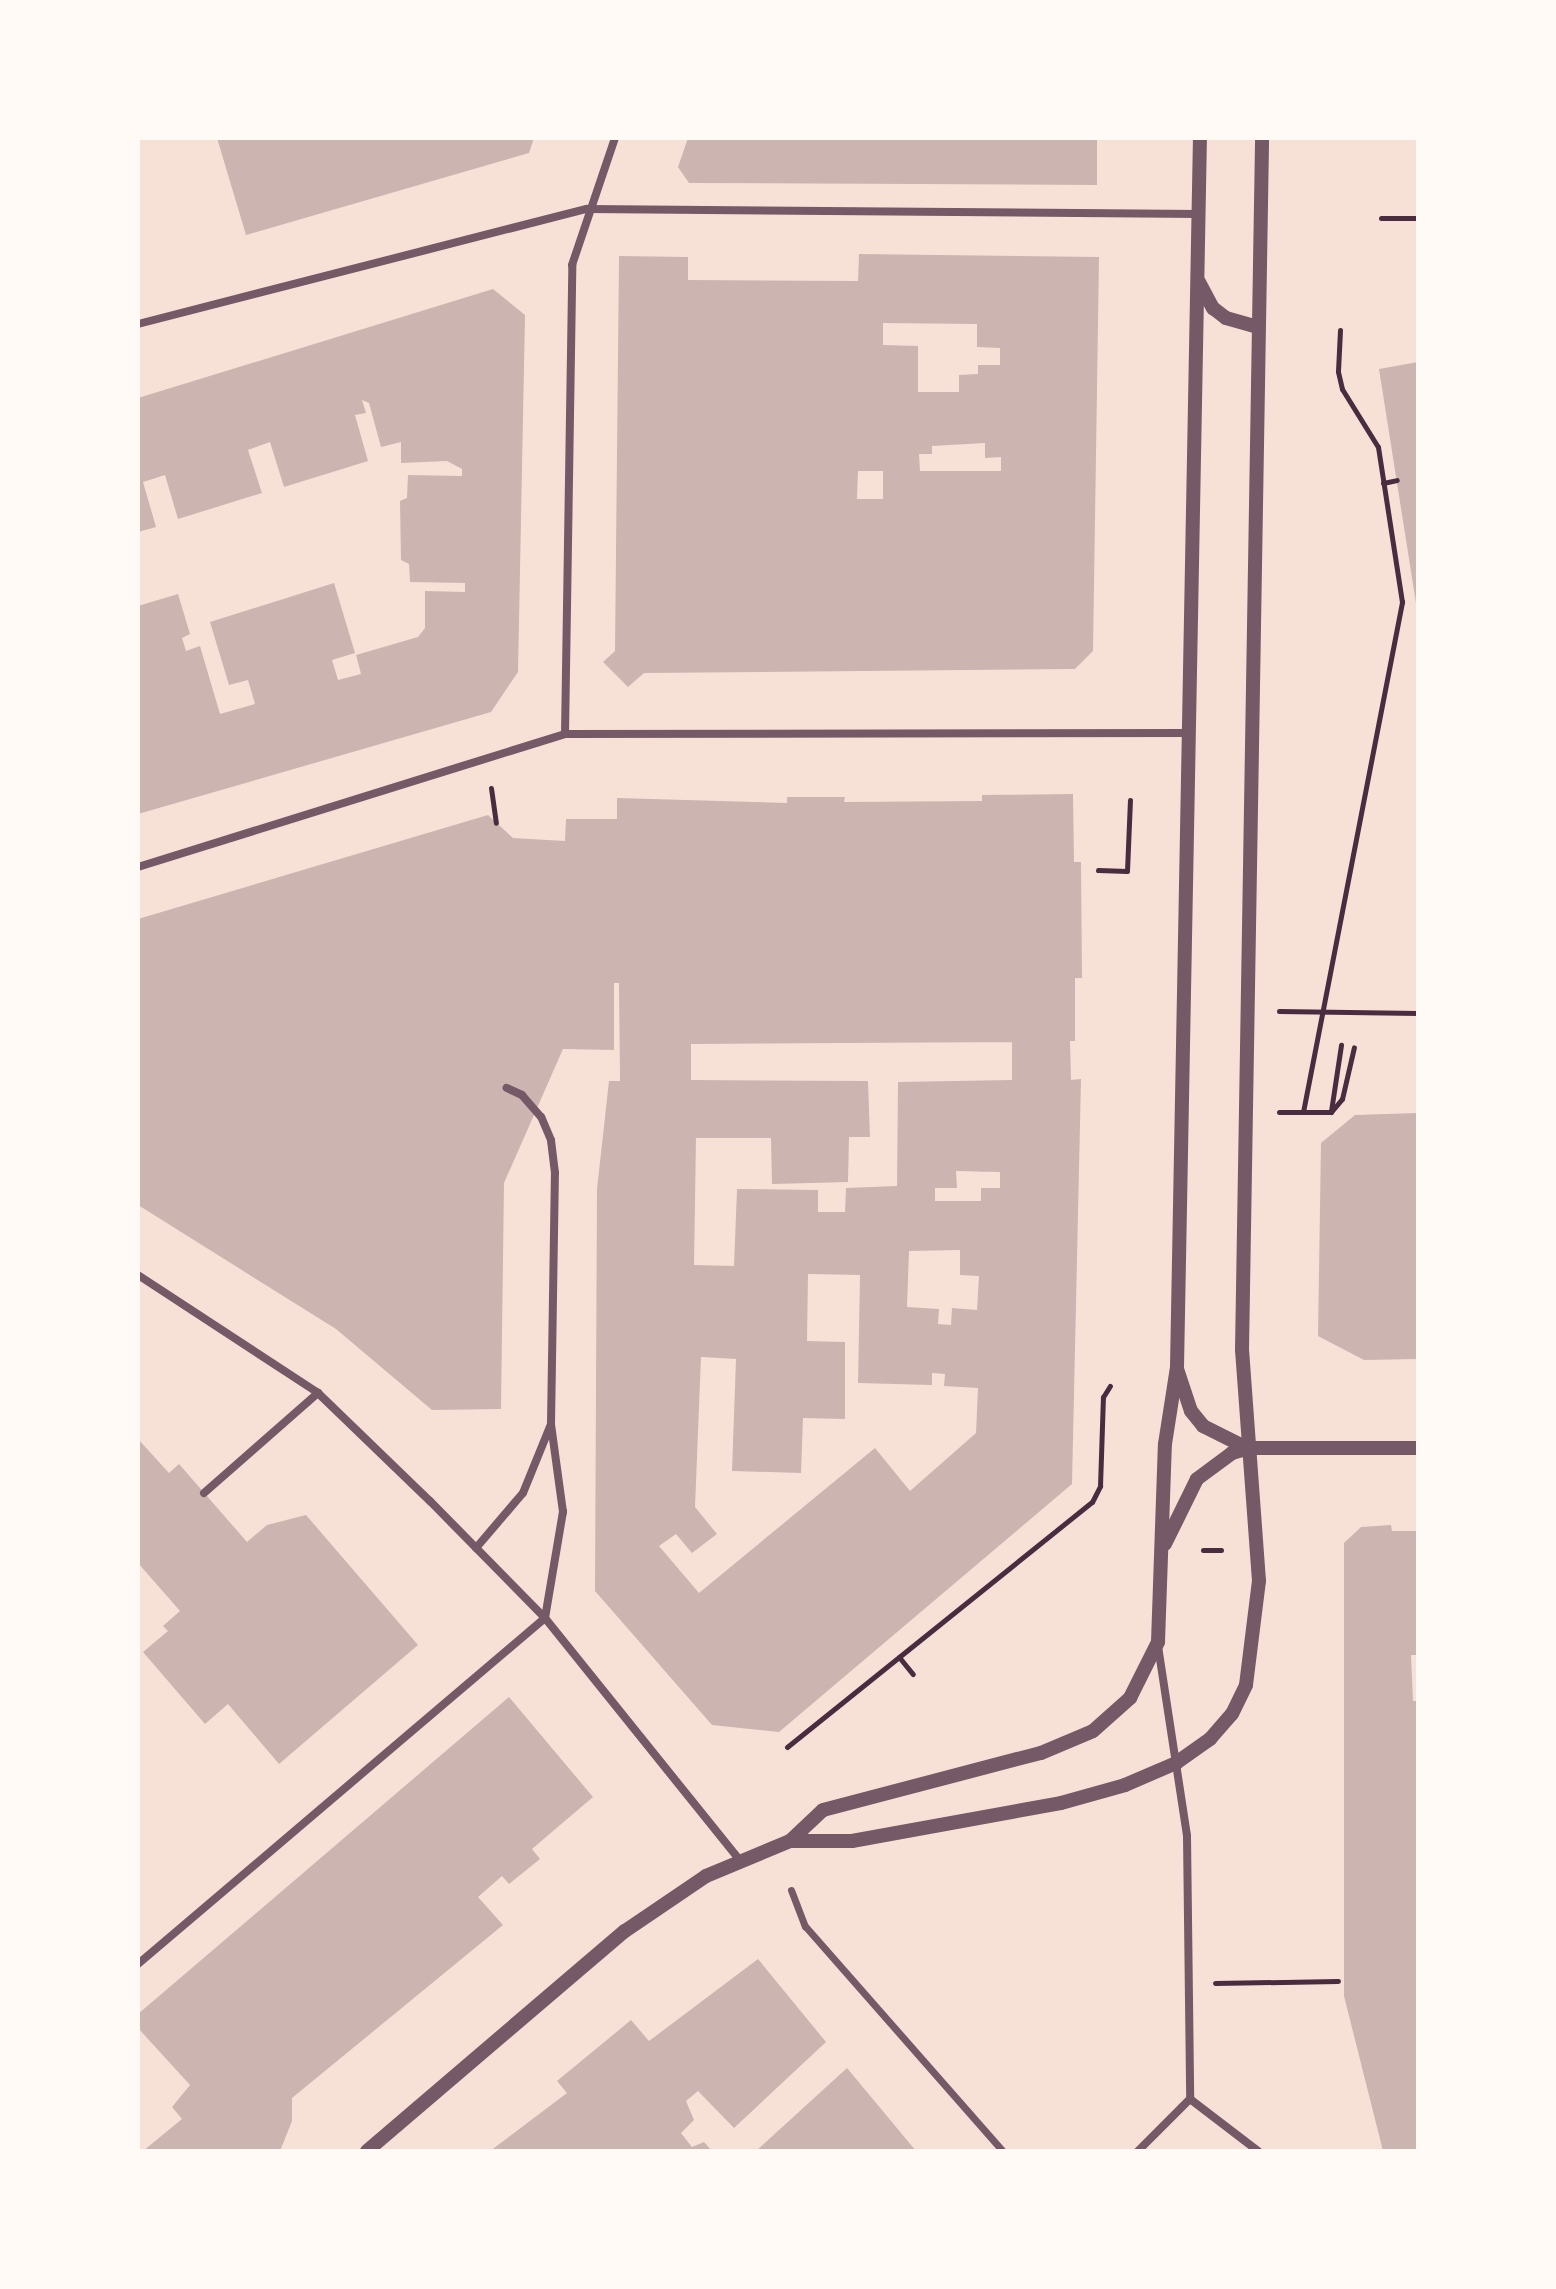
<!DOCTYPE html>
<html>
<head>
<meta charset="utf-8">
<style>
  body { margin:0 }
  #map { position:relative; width:1556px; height:2289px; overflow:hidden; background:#f7e1d7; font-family:"Fira Sans",sans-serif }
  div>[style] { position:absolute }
  .building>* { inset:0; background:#ccb4b1 }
  .path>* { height:5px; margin:-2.5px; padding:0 2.5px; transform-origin:2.5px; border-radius:2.5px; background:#4a2c40 }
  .pedestrian>* { height:7px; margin:-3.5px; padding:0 3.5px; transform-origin:3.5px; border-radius:3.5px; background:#755966 }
  .minor>* { height:8px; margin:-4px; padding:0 4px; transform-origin:4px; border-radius:4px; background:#755966 }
  .tertiary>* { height:14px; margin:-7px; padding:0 7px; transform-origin:7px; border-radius:7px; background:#755966 }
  span { translate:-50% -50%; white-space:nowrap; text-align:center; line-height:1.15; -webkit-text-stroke:6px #fffaf5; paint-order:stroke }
  .frame { position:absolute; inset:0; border:140px solid #fffaf5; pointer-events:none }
</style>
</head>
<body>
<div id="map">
  <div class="building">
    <div style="clip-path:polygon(217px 138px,534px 138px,529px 153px,246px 235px)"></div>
    <div style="clip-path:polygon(688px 138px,1097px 138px,1097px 185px,689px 183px,678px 167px)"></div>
    <div style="clip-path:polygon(evenodd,859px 254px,1099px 257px,1093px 651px,1075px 669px,644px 673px,628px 687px,603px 662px,615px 651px,619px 256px,688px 257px,688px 280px,858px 281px,859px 254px,883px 323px,977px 324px,977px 347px,1000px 348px,1000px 365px,978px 365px,978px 374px,959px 375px,959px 392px,918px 392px,918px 346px,883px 345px,883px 323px,859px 254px,985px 443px,985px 458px,1001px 457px,1001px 471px,920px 471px,919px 454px,932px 454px,932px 446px,985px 443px,859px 254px,858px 471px,883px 471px,883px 499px,857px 499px,858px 471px)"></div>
    <div style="clip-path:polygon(493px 289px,525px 315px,518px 672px,491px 712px,138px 814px,138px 606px,178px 594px,190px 634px,182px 638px,186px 651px,200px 646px,220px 714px,255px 704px,248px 680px,229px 685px,210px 622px,334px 583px,355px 653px,332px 660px,338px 680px,361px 674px,356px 655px,418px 637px,425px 628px,425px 591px,465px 592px,465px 583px,410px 582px,409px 564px,401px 560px,400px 501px,407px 498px,408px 475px,462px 476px,462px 469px,447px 461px,401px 463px,401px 442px,381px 447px,369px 403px,362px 400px,366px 413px,355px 415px,368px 461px,284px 487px,270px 442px,248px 450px,262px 493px,178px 519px,165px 475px,143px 482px,156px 527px,138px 532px,138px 398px)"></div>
    <div style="clip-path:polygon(1418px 362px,1418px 602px,1416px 603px,1379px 369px)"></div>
    <div style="clip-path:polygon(evenodd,1073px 794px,1074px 862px,1081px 862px,1082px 978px,1075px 978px,1075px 1041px,1070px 1041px,1071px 1080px,1081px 1079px,1072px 1484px,779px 1732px,712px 1725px,595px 1591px,597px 1189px,609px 1081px,620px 1081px,619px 983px,614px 983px,614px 1050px,563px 1049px,504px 1183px,501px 1409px,432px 1410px,336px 1329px,138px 1205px,138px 919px,488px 815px,513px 838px,565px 841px,566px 819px,617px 819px,617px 798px,787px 803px,787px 797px,845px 797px,844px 802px,982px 801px,982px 795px,1073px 794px,1012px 1042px,1012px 1080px,898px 1082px,897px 1186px,846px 1188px,845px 1212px,818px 1212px,818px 1190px,737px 1189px,734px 1266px,694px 1265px,696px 1138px,771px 1138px,772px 1184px,848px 1182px,849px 1137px,870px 1137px,868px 1081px,691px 1080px,691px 1044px,1012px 1042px,1073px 794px,956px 1171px,1000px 1172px,1000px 1188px,981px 1188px,981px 1201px,935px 1201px,935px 1188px,957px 1188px,956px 1171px,1073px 794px,960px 1250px,960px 1275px,979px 1276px,977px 1310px,952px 1308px,951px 1325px,938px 1324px,939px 1309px,907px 1307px,909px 1251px,960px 1250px,1073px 794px,808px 1274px,860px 1275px,858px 1383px,932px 1385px,932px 1373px,945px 1374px,944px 1386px,978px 1388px,976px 1433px,910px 1491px,875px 1448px,699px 1593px,659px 1546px,676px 1534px,692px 1553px,717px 1534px,695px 1507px,701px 1357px,736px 1359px,732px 1471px,801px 1473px,803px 1418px,845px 1419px,845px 1342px,807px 1341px,808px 1274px)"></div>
    <div style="clip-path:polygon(1418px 1113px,1418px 1359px,1364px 1360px,1318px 1336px,1321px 1143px,1355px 1115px)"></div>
    <div style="clip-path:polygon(138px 1439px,169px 1473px,179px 1464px,247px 1542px,267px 1525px,306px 1515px,418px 1645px,279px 1764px,228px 1704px,205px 1724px,143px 1652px,168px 1631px,163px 1626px,180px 1611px,138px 1563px)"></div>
    <div style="clip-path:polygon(1391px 1525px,1392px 1531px,1418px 1531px,1418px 1655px,1411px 1655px,1413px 1701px,1418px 1701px,1418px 2151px,1383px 2151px,1344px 1996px,1344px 1543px,1361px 1527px)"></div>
    <div style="clip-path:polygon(509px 1697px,593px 1797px,532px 1849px,540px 1859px,509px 1884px,502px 1876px,478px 1897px,503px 1925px,292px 2098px,292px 2121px,280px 2151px,143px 2151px,182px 2119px,172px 2107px,190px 2085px,138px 2028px,138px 2014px)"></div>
    <div style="clip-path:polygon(758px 1959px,826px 2042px,734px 2128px,698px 2091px,686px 2101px,694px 2120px,681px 2133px,692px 2147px,704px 2142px,712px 2151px,490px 2151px,567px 2093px,557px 2081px,631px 2020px,649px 2041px)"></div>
    <div style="clip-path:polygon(847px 2068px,916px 2151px,756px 2151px)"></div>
  </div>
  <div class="path">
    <div style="left:1381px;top:218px;width:37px"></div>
    <div style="left:1383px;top:483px;width:14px;rotate:-12deg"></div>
    <div style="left:491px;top:788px;width:35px;rotate:82deg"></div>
    <div style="left:1098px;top:870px;width:29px;rotate:2deg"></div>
    <div style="left:1127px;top:871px;width:71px;rotate:-87.6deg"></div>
    <div style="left:1279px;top:1011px;width:139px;rotate:0.8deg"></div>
    <div style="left:1331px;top:1111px;width:67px;rotate:-81.4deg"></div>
    <div style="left:1279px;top:1112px;width:52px"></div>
    <div style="left:1331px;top:1112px;width:17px;rotate:-50deg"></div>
    <div style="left:1342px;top:1099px;width:53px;rotate:-77deg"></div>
    <div style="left:1303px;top:1112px;width:520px;rotate:-79.01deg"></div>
    <div style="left:1402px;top:602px;width:157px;rotate:-98.8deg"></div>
    <div style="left:1378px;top:447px;width:68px;rotate:-121.8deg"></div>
    <div style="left:1342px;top:389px;width:18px;rotate:-103deg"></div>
    <div style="left:1338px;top:371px;width:41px;rotate:-87.2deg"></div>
    <div style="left:1203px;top:1550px;width:18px"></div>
    <div style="left:899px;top:1657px;width:22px;rotate:51deg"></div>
    <div style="left:787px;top:1747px;width:391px;rotate:-38.8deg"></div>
    <div style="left:1092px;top:1502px;width:18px;rotate:-63deg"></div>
    <div style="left:1100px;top:1486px;width:89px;rotate:-88.1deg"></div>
    <div style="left:1103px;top:1397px;width:13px;rotate:-58deg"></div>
    <div style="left:1215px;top:1983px;width:123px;rotate:-0.9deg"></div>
  </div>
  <div class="pedestrian">
    <div style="left:791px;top:1890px;width:39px;rotate:69deg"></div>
    <div style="left:805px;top:1926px;width:300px;rotate:48.7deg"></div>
  </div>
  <div class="minor">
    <div style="left:138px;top:324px;width:463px;rotate:-14.4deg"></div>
    <div style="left:587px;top:209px;width:612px;rotate:0.47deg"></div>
    <div style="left:565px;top:734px;width:469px;rotate:-89.1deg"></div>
    <div style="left:572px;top:265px;width:134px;rotate:-71.3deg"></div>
    <div style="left:138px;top:867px;width:447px;rotate:-17.3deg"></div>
    <div style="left:565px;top:734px;width:624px;rotate:-0.09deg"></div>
    <div style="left:138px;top:1275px;width:215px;rotate:33.2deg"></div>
    <div style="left:318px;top:1393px;width:156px;rotate:44deg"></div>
    <div style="left:430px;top:1501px;width:164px;rotate:45.5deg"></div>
    <div style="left:545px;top:1618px;width:309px;rotate:51.2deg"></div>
    <div style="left:204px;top:1493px;width:152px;rotate:-41.3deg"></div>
    <div style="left:476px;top:1548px;width:72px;rotate:-49.5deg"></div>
    <div style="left:523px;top:1493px;width:74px;rotate:-67.9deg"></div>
    <div style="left:1158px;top:1646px;width:192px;rotate:81.3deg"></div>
    <div style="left:1187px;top:1836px;width:263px;rotate:89.3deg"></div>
    <div style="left:138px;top:1964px;width:534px;rotate:-40.37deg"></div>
    <div style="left:545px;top:1618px;width:108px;rotate:-80.4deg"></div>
    <div style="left:563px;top:1512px;width:89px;rotate:-97.8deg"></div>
    <div style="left:551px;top:1424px;width:251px;rotate:-89.1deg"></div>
    <div style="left:555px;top:1173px;width:33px;rotate:-97deg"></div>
    <div style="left:551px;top:1140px;width:25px;rotate:-113deg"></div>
    <div style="left:541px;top:1117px;width:29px;rotate:-131deg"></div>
    <div style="left:522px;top:1095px;width:17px;rotate:-155deg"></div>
    <div style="left:1190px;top:2099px;width:86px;rotate:37.4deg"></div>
    <div style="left:1138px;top:2151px;width:74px;rotate:-45deg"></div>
  </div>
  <div class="tertiary">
    <div style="left:1199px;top:282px;width:30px;rotate:62deg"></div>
    <div style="left:1213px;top:308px;width:16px;rotate:38deg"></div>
    <div style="left:1226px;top:318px;width:33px;rotate:16deg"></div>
    <div style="left:1177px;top:1369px;width:44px;rotate:71.6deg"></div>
    <div style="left:1191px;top:1411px;width:19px;rotate:51deg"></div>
    <div style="left:1203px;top:1426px;width:47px;rotate:26.6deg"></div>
    <div style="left:1165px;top:1544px;width:72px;rotate:-63.8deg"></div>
    <div style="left:1197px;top:1479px;width:44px;rotate:-36.6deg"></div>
    <div style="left:1232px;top:1453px;width:19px;rotate:-16deg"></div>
    <div style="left:1250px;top:1448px;width:168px"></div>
    <div style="left:790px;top:1841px;width:45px;rotate:-43.2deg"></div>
    <div style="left:823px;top:1810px;width:225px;rotate:-14.7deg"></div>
    <div style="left:1041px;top:1753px;width:56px;rotate:-22.9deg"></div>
    <div style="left:1093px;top:1731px;width:50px;rotate:-41.7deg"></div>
    <div style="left:1130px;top:1698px;width:63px;rotate:-63.4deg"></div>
    <div style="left:1158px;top:1642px;width:198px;rotate:-88deg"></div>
    <div style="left:1165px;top:1444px;width:78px;rotate:-81.1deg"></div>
    <div style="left:1177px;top:1367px;width:1229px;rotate:-88.93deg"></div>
    <div style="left:367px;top:2151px;width:339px;rotate:-40.5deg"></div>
    <div style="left:625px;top:1931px;width:98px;rotate:-34.2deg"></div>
    <div style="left:706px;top:1876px;width:91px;rotate:-22.6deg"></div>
    <div style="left:790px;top:1841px;width:62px"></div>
    <div style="left:852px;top:1841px;width:212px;rotate:-10.3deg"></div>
    <div style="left:1061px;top:1803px;width:66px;rotate:-15.7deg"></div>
    <div style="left:1125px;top:1785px;width:56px;rotate:-23.3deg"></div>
    <div style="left:1176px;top:1763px;width:42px;rotate:-35.2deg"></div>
    <div style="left:1210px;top:1739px;width:33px;rotate:-49deg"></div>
    <div style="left:1232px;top:1714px;width:32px;rotate:-64deg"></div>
    <div style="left:1246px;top:1685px;width:105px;rotate:-82.9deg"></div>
    <div style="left:1259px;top:1581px;width:232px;rotate:-94.2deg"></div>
    <div style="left:1242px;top:1350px;width:1212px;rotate:-89.05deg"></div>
  </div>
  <div class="frame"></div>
</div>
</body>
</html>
